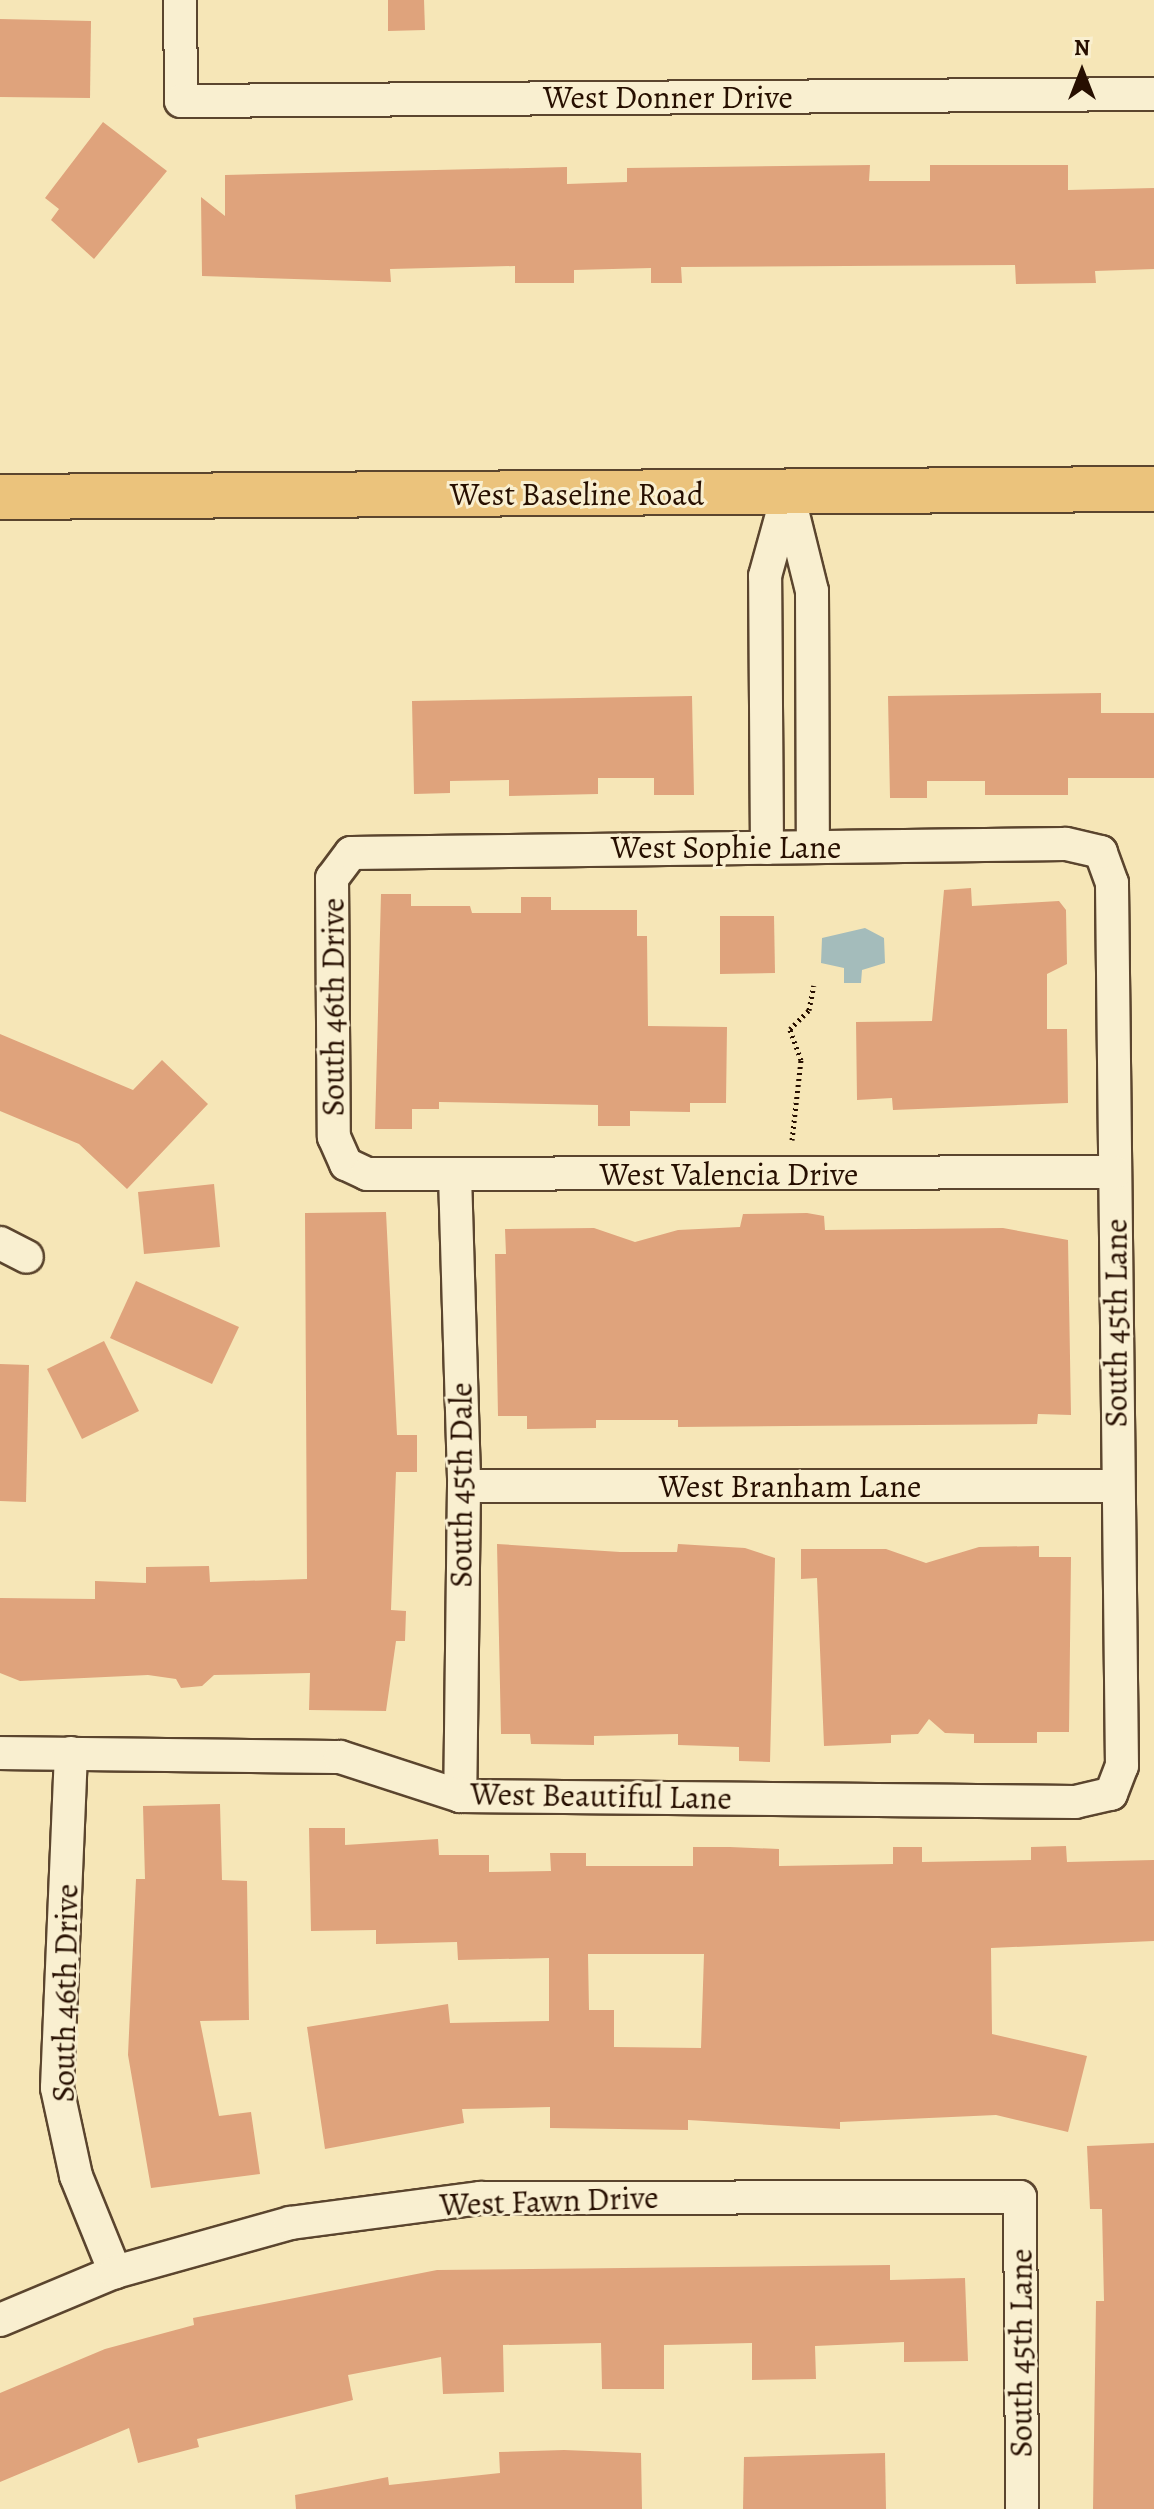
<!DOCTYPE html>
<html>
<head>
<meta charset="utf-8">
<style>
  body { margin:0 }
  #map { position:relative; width:1154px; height:2509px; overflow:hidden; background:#f6e6b7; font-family:Alegreya,serif }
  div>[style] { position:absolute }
  .water>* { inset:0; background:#a4bcbb }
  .building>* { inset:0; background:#dfa37c }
  .path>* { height:5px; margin-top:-2.5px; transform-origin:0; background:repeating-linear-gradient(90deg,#270f00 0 2px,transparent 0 6px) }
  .roads { filter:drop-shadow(2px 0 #5b452e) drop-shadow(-2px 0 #5b452e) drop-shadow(0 2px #5b452e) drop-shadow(0 -2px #5b452e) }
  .street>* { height:32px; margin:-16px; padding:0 16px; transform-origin:16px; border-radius:16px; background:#f9efd0 }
  .primary>* { height:44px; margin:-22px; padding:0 22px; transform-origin:22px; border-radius:22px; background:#ebc37c }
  span { translate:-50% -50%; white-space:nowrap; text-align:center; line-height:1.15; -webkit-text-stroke:6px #f9efd0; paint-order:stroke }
  .street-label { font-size:32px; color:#270f00 }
  .north { position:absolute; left:1042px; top:32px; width:80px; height:80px; -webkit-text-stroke:6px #f9efd0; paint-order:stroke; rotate:0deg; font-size:22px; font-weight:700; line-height:32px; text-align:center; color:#270f00 }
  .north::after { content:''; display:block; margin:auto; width:28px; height:36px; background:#270f00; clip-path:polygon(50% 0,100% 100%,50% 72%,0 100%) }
</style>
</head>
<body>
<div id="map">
  <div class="water">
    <div style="clip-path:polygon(865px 928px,884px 938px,885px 963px,862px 970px,861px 983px,844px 983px,844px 968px,821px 963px,822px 938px)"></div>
  </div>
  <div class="building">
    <div style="clip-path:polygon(388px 0,424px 0,425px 30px,388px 31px)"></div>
    <div style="clip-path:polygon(0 19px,91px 21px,90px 98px,0 97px)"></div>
    <div style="clip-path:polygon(103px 122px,167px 171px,94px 259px,51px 220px,59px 209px,45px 198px)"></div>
    <div style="clip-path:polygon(870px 165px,869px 181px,930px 181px,930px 165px,1068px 165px,1068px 190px,1154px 188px,1154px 269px,1095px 271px,1096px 283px,1016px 284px,1015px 265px,681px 267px,682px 283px,651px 283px,651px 268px,574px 270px,574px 283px,515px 283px,515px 266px,390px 269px,391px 282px,202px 276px,201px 197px,225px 216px,225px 175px,567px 167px,567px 184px,627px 182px,627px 168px)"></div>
    <div style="clip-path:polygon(1101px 693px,1101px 713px,1154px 713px,1154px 778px,1068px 778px,1068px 795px,985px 795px,985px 781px,927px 781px,927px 798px,890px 798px,888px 696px)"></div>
    <div style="clip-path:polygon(692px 696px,694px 795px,654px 795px,654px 778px,598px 778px,598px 794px,509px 796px,509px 780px,450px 781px,450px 793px,414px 794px,412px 701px)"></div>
    <div style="clip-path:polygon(971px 888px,972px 906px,1059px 901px,1066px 910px,1067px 964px,1047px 974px,1047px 1029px,1067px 1029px,1068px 1103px,893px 1110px,892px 1098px,857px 1100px,856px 1022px,932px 1021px,944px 890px)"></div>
    <div style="clip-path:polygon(381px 894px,411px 894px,411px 906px,470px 906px,472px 913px,521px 913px,521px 897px,551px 897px,551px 910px,637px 910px,637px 936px,647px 936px,648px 1026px,727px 1027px,726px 1103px,690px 1103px,690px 1112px,630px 1111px,630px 1126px,598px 1126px,598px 1105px,439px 1102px,439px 1109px,412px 1109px,412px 1129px,375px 1129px)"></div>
    <div style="clip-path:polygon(720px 916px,774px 916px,775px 973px,720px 974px)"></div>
    <div style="clip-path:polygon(0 1034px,133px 1090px,162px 1060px,208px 1104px,127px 1189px,79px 1144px,0 1111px)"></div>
    <div style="clip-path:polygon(214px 1184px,220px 1247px,144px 1254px,138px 1192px)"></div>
    <div style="clip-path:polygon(386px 1212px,397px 1435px,417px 1435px,417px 1472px,396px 1472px,391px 1610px,406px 1611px,405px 1641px,396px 1641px,386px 1711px,309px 1710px,310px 1673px,214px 1675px,202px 1686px,181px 1688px,176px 1679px,148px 1675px,20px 1681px,0 1673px,0 1598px,95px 1599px,95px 1581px,146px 1583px,146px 1567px,209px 1566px,210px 1582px,307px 1579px,305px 1213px)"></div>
    <div style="clip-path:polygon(807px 1213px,824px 1216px,825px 1230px,1003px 1228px,1068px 1240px,1071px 1415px,1038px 1414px,1037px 1424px,678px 1427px,678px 1420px,596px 1420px,596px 1428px,527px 1429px,527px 1416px,498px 1416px,495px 1254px,506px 1254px,505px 1229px,594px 1228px,635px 1242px,678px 1230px,740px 1227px,743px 1214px)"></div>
    <div style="clip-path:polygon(136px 1281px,239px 1327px,212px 1384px,110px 1338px)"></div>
    <div style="clip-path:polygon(104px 1341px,139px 1411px,82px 1439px,47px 1369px)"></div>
    <div style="clip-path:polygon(0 1364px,29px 1365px,26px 1502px,0 1501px)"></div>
    <div style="clip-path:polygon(497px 1544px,620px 1552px,677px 1552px,678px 1544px,745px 1548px,775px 1558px,770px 1762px,739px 1761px,739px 1747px,678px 1745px,678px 1734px,594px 1736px,594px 1745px,531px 1744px,530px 1734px,501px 1734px)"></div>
    <div style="clip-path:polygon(1039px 1546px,1039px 1557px,1071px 1557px,1069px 1732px,1037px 1732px,1037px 1743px,974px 1743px,974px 1734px,945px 1733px,929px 1719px,918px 1734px,891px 1735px,891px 1743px,824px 1746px,817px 1578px,801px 1579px,801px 1549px,886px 1549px,926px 1563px,979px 1547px)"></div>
    <div style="clip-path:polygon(220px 1804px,222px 1880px,247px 1881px,249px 2020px,200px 2021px,219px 2116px,251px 2112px,260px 2174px,151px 2188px,128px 2055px,136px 1879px,145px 1879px,143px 1806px)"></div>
    <div style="clip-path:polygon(evenodd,309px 1828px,345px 1828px,345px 1845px,438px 1839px,439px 1855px,489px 1855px,489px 1872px,551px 1871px,550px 1853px,586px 1853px,586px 1866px,693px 1866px,693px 1847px,730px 1847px,779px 1849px,779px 1866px,893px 1864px,893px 1847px,922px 1847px,922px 1862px,1031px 1860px,1031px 1847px,1066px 1846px,1067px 1862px,1154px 1860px,1154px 1941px,991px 1948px,992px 2034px,1087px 2056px,1068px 2132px,996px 2115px,840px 2122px,840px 2129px,688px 2120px,688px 2130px,550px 2128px,550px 2107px,462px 2109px,464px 2123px,325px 2149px,307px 2027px,448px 2004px,450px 2023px,549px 2021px,549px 1958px,458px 1960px,457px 1942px,376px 1944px,376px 1930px,311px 1931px,309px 1828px,588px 1954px,704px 1954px,701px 2048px,614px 2047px,614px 2010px,589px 2010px,588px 1954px)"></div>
    <div style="clip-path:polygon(1154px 2143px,1154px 2509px,1093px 2509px,1096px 2301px,1104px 2301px,1102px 2209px,1090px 2209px,1087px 2146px)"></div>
    <div style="clip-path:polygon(890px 2265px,890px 2280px,965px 2278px,968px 2361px,904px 2362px,904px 2342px,815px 2346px,816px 2379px,752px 2380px,752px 2343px,664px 2345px,664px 2389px,602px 2389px,601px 2343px,503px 2345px,504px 2392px,443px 2394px,441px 2357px,348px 2375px,353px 2400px,197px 2439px,199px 2447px,138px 2463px,129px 2428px,0 2482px,0 2393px,105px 2349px,194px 2325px,193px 2318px,437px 2270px)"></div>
    <div style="clip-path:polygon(564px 2450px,641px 2453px,642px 2509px,296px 2509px,295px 2495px,388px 2477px,389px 2485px,500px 2473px,499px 2452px)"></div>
    <div style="clip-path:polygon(885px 2453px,886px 2509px,743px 2509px,744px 2457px)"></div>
  </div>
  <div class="path">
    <div style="left:792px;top:1140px;width:81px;rotate:-83.6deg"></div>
    <div style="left:801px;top:1060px;width:33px;rotate:-110deg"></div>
    <div style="left:790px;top:1029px;width:27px;rotate:-45deg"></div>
    <div style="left:809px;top:1010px;width:25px;rotate:-79deg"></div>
  </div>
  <div class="roads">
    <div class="street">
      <div style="left:180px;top:0;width:101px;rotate:89.4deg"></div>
      <div style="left:181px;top:101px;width:973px;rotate:-0.41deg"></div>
      <div style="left:788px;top:494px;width:100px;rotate:76.1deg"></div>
      <div style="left:812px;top:591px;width:256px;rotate:89.8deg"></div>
      <div style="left:767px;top:848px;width:272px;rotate:-90.4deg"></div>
      <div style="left:765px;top:576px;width:86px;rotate:-74.5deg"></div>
      <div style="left:455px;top:1175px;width:311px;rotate:88.3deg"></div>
      <div style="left:464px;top:1486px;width:310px;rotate:90.7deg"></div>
      <div style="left:0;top:1243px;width:30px;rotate:27deg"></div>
      <div style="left:464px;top:1486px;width:653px"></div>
      <div style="left:0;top:1753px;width:340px;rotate:0.7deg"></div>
      <div style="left:340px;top:1757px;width:126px;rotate:18deg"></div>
      <div style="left:460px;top:1796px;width:615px;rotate:0.56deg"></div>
      <div style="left:1075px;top:1802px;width:37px;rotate:-13deg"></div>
      <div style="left:1111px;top:1794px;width:30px;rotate:-69deg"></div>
      <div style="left:1122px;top:1766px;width:883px;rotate:-90.65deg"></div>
      <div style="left:1112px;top:883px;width:33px;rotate:-110deg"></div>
      <div style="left:1101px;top:852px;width:37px;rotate:-167deg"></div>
      <div style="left:1065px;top:844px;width:714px;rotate:179.28deg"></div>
      <div style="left:351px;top:853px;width:31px;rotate:127deg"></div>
      <div style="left:332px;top:878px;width:259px;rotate:89.6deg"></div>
      <div style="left:334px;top:1137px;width:30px;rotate:66deg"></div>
      <div style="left:346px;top:1164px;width:23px;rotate:25deg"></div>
      <div style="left:367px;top:1174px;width:748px;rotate:-0.15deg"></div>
      <div style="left:71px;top:1753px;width:335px;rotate:92.4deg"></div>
      <div style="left:57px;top:2088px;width:90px;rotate:77.8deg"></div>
      <div style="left:76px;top:2176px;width:104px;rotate:67.9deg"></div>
      <div style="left:0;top:2320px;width:125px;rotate:-22.7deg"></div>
      <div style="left:115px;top:2272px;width:182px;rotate:-15.6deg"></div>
      <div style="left:290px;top:2223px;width:192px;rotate:-7.5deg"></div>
      <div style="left:480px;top:2198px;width:540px;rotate:-0.11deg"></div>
      <div style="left:1020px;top:2197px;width:312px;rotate:89.6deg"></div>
    </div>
    <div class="primary">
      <div style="left:0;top:497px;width:1154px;rotate:-0.4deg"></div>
    </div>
  </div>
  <div class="street-label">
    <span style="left:668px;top:97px">West Donner Drive</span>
    <span style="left:577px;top:494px">West Baseline Road</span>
    <span style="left:726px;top:847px">West Sophie Lane</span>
    <span style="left:333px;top:1007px;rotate:-90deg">South 46th Drive</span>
    <span style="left:729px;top:1174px">West Valencia Drive</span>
    <span style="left:1116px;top:1323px;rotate:-90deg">South 45th Lane</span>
    <span style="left:461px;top:1485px;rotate:-90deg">South 45th Dale</span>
    <span style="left:790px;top:1486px">West Branham Lane</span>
    <span style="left:601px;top:1796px;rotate:1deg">West Beautiful Lane</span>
    <span style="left:65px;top:1993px;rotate:-89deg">South 46th Drive</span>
    <span style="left:549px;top:2201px;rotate:-2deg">West Fawn Drive</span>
    <span style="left:1021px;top:2353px;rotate:-90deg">South 45th Lane</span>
  </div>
  <div class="north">N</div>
</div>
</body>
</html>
